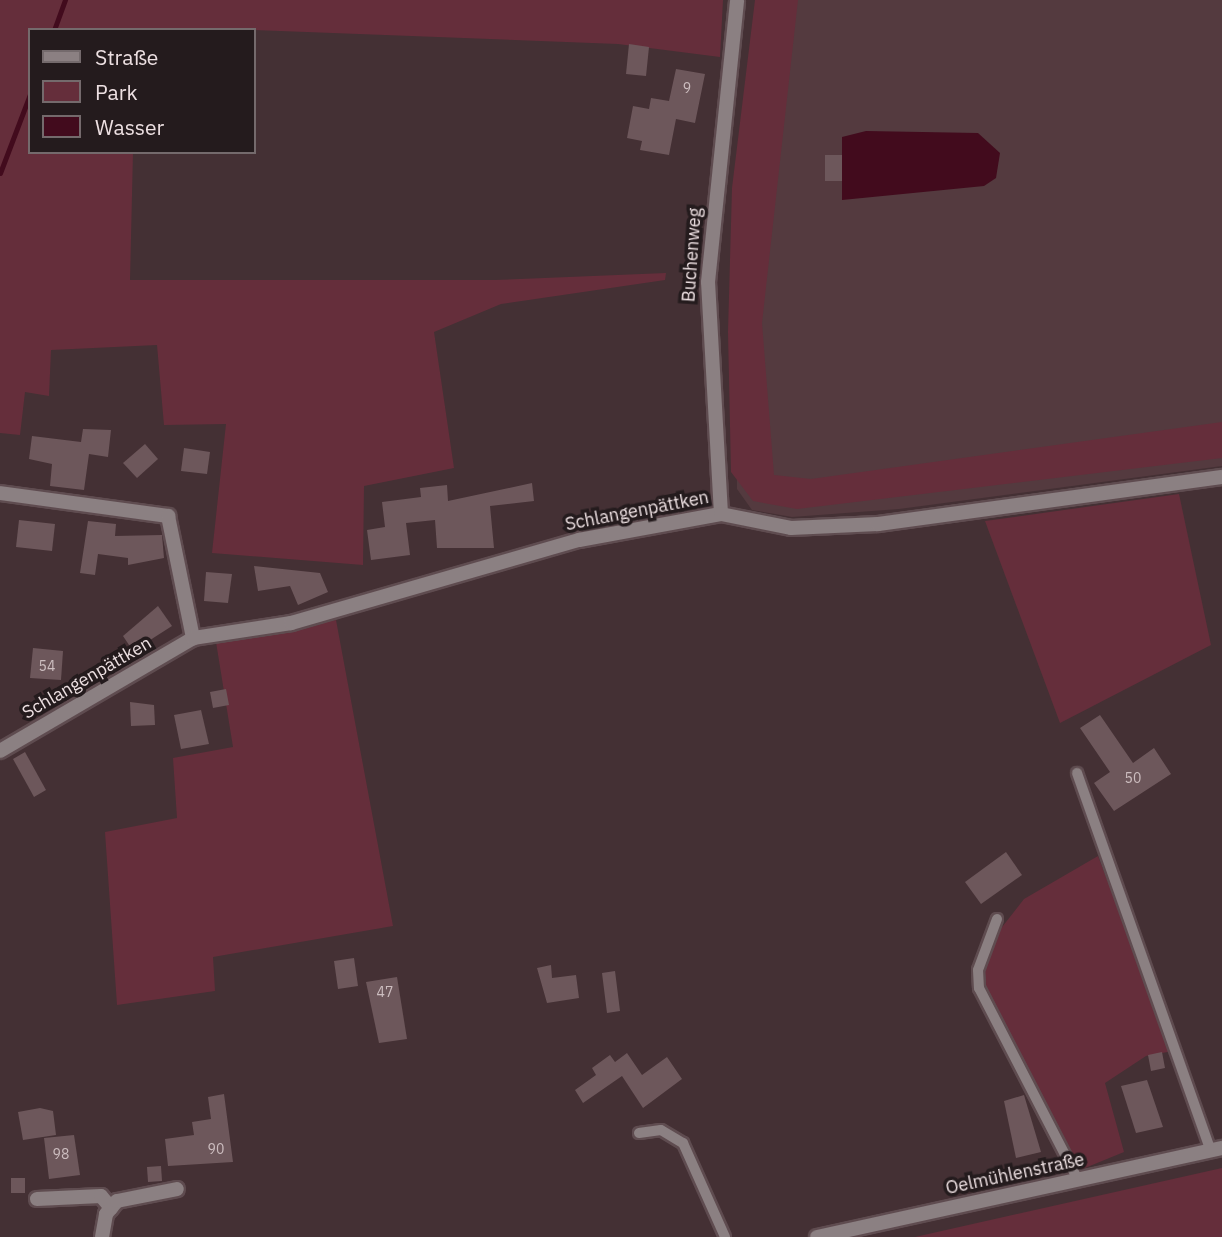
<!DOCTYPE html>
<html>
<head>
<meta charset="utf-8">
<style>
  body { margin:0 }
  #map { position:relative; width:1222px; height:1237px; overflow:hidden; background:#443034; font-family:"IBM Plex Sans",sans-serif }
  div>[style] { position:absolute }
  .built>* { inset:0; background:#543a3f }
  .green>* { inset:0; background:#652e3b }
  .water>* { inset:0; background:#420b1d }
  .stream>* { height:5px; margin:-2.5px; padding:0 2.5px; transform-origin:2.5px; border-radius:2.5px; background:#420b1d }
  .building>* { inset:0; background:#6d575b }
  .roads { filter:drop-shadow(2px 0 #5f4c50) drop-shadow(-2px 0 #5f4c50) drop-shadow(0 2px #5f4c50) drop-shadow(0 -2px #5f4c50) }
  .service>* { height:10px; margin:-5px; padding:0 5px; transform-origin:5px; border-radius:5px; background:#8b8082 }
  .minor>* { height:14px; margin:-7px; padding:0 7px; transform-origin:7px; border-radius:7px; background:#8b8082 }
  .tertiary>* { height:14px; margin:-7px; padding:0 7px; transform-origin:7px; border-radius:7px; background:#8b8082 }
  span { translate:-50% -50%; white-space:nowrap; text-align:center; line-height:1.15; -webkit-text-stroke:7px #241b1d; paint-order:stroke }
  .number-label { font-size:14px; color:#cdbec0 }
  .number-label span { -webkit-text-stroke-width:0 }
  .street-label { font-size:18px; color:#ede0e2 }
  .legend { position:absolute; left:28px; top:28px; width:228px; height:126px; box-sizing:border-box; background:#241b1d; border:2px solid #746a6c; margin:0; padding:9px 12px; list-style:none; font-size:21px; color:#ede0e2 }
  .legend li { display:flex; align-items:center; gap:14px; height:35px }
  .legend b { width:35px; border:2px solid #746a6c }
</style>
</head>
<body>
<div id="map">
  <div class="built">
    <div style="clip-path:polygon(769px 0,1222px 0,1222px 466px,899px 509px,792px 517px,752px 510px,737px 489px,737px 340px)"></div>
  </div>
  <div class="green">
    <div style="clip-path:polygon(0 0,723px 0,720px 57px,618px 44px,254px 30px,30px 30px,30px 152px,133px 152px,130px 280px,495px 280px,666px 273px,665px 280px,501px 304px,434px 332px,454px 468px,364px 486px,363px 565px,212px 553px,226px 424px,164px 425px,157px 345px,51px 350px,49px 396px,25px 392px,20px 435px,0 433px)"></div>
    <div style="clip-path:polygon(755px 0,798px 0,762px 323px,774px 475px,811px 479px,1222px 422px,1222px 458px,797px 509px,753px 501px,731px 472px,728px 332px,732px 188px)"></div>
    <div style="clip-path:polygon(1179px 494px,1211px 645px,1060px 723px,985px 521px)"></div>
    <div style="clip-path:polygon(336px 620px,393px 926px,213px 957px,215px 991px,117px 1005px,105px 832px,177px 818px,173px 758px,233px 747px,216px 642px)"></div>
    <div style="clip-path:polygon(1098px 856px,1173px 1051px,1146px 1056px,1105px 1083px,1124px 1152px,1080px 1170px,980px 977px,995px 936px,1024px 899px)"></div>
    <div style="clip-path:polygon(1222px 1168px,1222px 1237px,915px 1237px)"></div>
  </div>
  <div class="water">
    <div style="clip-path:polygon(866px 131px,978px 133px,1000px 153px,996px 178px,984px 186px,842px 200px,842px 137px)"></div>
  </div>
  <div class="stream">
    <div style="left:54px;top:30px;width:32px;rotate:-70deg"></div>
    <div style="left:0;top:173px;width:85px;rotate:-69.2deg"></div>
  </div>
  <div class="building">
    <div style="clip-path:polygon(629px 44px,649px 47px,646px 76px,626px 74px)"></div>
    <div style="clip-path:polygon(676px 69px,705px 74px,695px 123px,676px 119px,669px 155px,640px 150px,642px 141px,627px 138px,633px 106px,649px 109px,651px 98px,669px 101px)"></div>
    <div style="clip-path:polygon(825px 155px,842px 155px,842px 181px,825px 181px)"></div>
    <div style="clip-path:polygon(83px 429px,111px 430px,108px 457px,89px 454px,84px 490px,50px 486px,52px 464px,29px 459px,32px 436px,81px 442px)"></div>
    <div style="clip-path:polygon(145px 444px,158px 459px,137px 478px,123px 463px)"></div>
    <div style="clip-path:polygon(184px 448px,210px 452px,207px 474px,181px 471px)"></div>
    <div style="clip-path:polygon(532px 483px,534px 501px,490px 506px,494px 548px,437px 548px,435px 520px,406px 523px,410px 555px,371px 560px,367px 530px,385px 527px,382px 502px,421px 497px,420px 488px,447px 485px,448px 501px)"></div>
    <div style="clip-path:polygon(19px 520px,55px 524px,52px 551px,16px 547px)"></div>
    <div style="clip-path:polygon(88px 521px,116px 524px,115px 536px,162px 535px,164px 558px,128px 565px,128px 558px,98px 554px,95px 575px,80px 573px)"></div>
    <div style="clip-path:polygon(254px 566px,320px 573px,328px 592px,298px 605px,290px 586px,258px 591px)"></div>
    <div style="clip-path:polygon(206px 572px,232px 574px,228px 603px,204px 601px)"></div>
    <div style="clip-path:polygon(158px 606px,172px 626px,133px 651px,123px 636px)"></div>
    <div style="clip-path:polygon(33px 648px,63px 651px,61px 680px,30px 678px)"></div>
    <div style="clip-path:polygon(226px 689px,229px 705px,213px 708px,210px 692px)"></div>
    <div style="clip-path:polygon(130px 702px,154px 705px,155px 725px,131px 726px)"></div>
    <div style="clip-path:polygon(201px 710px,209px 744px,181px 749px,174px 715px)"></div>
    <div style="clip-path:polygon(1100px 715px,1133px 763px,1154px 748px,1171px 774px,1114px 811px,1094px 783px,1110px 772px,1080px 728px)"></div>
    <div style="clip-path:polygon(25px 752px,46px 790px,34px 797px,13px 759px)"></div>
    <div style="clip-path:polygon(1006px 852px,1022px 875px,981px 904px,965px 882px)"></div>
    <div style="clip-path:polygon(354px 958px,358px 986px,338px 989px,334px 961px)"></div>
    <div style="clip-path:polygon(551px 965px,552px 978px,576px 975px,579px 998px,547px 1003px,537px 968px)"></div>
    <div style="clip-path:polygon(615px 971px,620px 1011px,607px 1013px,602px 973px)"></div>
    <div style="clip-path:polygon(397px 977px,407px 1039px,379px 1043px,366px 982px)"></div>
    <div style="clip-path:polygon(1162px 1052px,1165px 1068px,1151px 1071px,1148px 1055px)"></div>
    <div style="clip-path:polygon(627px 1053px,642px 1075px,667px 1057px,682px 1079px,643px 1108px,622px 1076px,583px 1103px,575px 1090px,596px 1075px,592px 1068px,610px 1055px,615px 1062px)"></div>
    <div style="clip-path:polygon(1147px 1080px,1163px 1127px,1136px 1133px,1121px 1086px)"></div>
    <div style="clip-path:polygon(224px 1094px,233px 1162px,168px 1166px,165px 1139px,194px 1135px,192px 1122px,211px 1119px,208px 1097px)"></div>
    <div style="clip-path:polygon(1024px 1095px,1041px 1152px,1016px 1158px,1004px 1101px)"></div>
    <div style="clip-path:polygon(40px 1108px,53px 1111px,56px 1135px,23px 1140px,18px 1112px)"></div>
    <div style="clip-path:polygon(74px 1135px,80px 1175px,49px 1179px,44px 1138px)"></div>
    <div style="clip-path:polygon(161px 1166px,162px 1181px,148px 1182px,147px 1167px)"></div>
    <div style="clip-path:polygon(11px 1178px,25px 1178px,25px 1193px,11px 1193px)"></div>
  </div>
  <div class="roads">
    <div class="service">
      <div style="left:1077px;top:773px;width:401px;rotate:70.5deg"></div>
      <div style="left:997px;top:919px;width:54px;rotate:110.4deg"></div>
      <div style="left:978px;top:970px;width:18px;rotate:87deg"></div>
      <div style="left:979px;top:988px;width:216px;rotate:62.7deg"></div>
      <div style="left:639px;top:1133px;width:22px;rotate:-8deg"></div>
      <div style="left:661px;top:1130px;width:26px;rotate:31deg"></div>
      <div style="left:683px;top:1143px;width:103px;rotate:65.9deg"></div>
    </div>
    <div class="minor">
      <div style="left:0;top:493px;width:170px;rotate:7.8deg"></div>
      <div style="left:168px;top:516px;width:125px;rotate:78.4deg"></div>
      <div style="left:721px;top:514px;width:232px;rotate:-93.2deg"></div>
      <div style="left:708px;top:282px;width:283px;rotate:-84.1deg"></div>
      <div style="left:0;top:751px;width:224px;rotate:-30.3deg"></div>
      <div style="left:193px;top:638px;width:99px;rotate:-8.7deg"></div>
      <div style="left:291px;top:623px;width:300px;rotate:-16.1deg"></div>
      <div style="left:579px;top:540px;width:144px;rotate:-10.4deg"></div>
      <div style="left:721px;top:514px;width:71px;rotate:11.3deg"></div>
      <div style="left:791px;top:528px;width:87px;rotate:-2.6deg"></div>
      <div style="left:878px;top:524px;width:347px;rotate:-7.8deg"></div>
      <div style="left:37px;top:1199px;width:64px;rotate:-2.7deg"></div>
      <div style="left:101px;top:1196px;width:16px;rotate:50deg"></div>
      <div style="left:102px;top:1237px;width:23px;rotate:-80deg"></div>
      <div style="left:106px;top:1214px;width:17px;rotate:-50deg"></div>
      <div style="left:117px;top:1201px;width:61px;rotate:-11.3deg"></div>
    </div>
    <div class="tertiary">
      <div style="left:817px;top:1237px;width:415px;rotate:-12.4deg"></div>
    </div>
  </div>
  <div class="number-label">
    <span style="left:687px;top:88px">9</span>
    <span style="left:47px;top:666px">54</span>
    <span style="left:1133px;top:778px">50</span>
    <span style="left:385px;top:992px">47</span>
    <span style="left:216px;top:1149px">90</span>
    <span style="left:61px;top:1154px">98</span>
  </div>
  <div class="street-label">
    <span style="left:692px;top:255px;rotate:-86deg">Buchenweg</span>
    <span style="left:637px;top:511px;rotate:-11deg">Schlangenpättken</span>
    <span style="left:87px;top:678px;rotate:-30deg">Schlangenpättken</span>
    <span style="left:1015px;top:1174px;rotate:-12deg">Oelmühlenstraße</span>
  </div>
  <ul class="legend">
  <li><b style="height:9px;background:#8b8082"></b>Straße</li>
  <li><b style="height:19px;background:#652e3b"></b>Park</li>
  <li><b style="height:19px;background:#420b1d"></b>Wasser</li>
  </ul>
</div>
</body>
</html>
